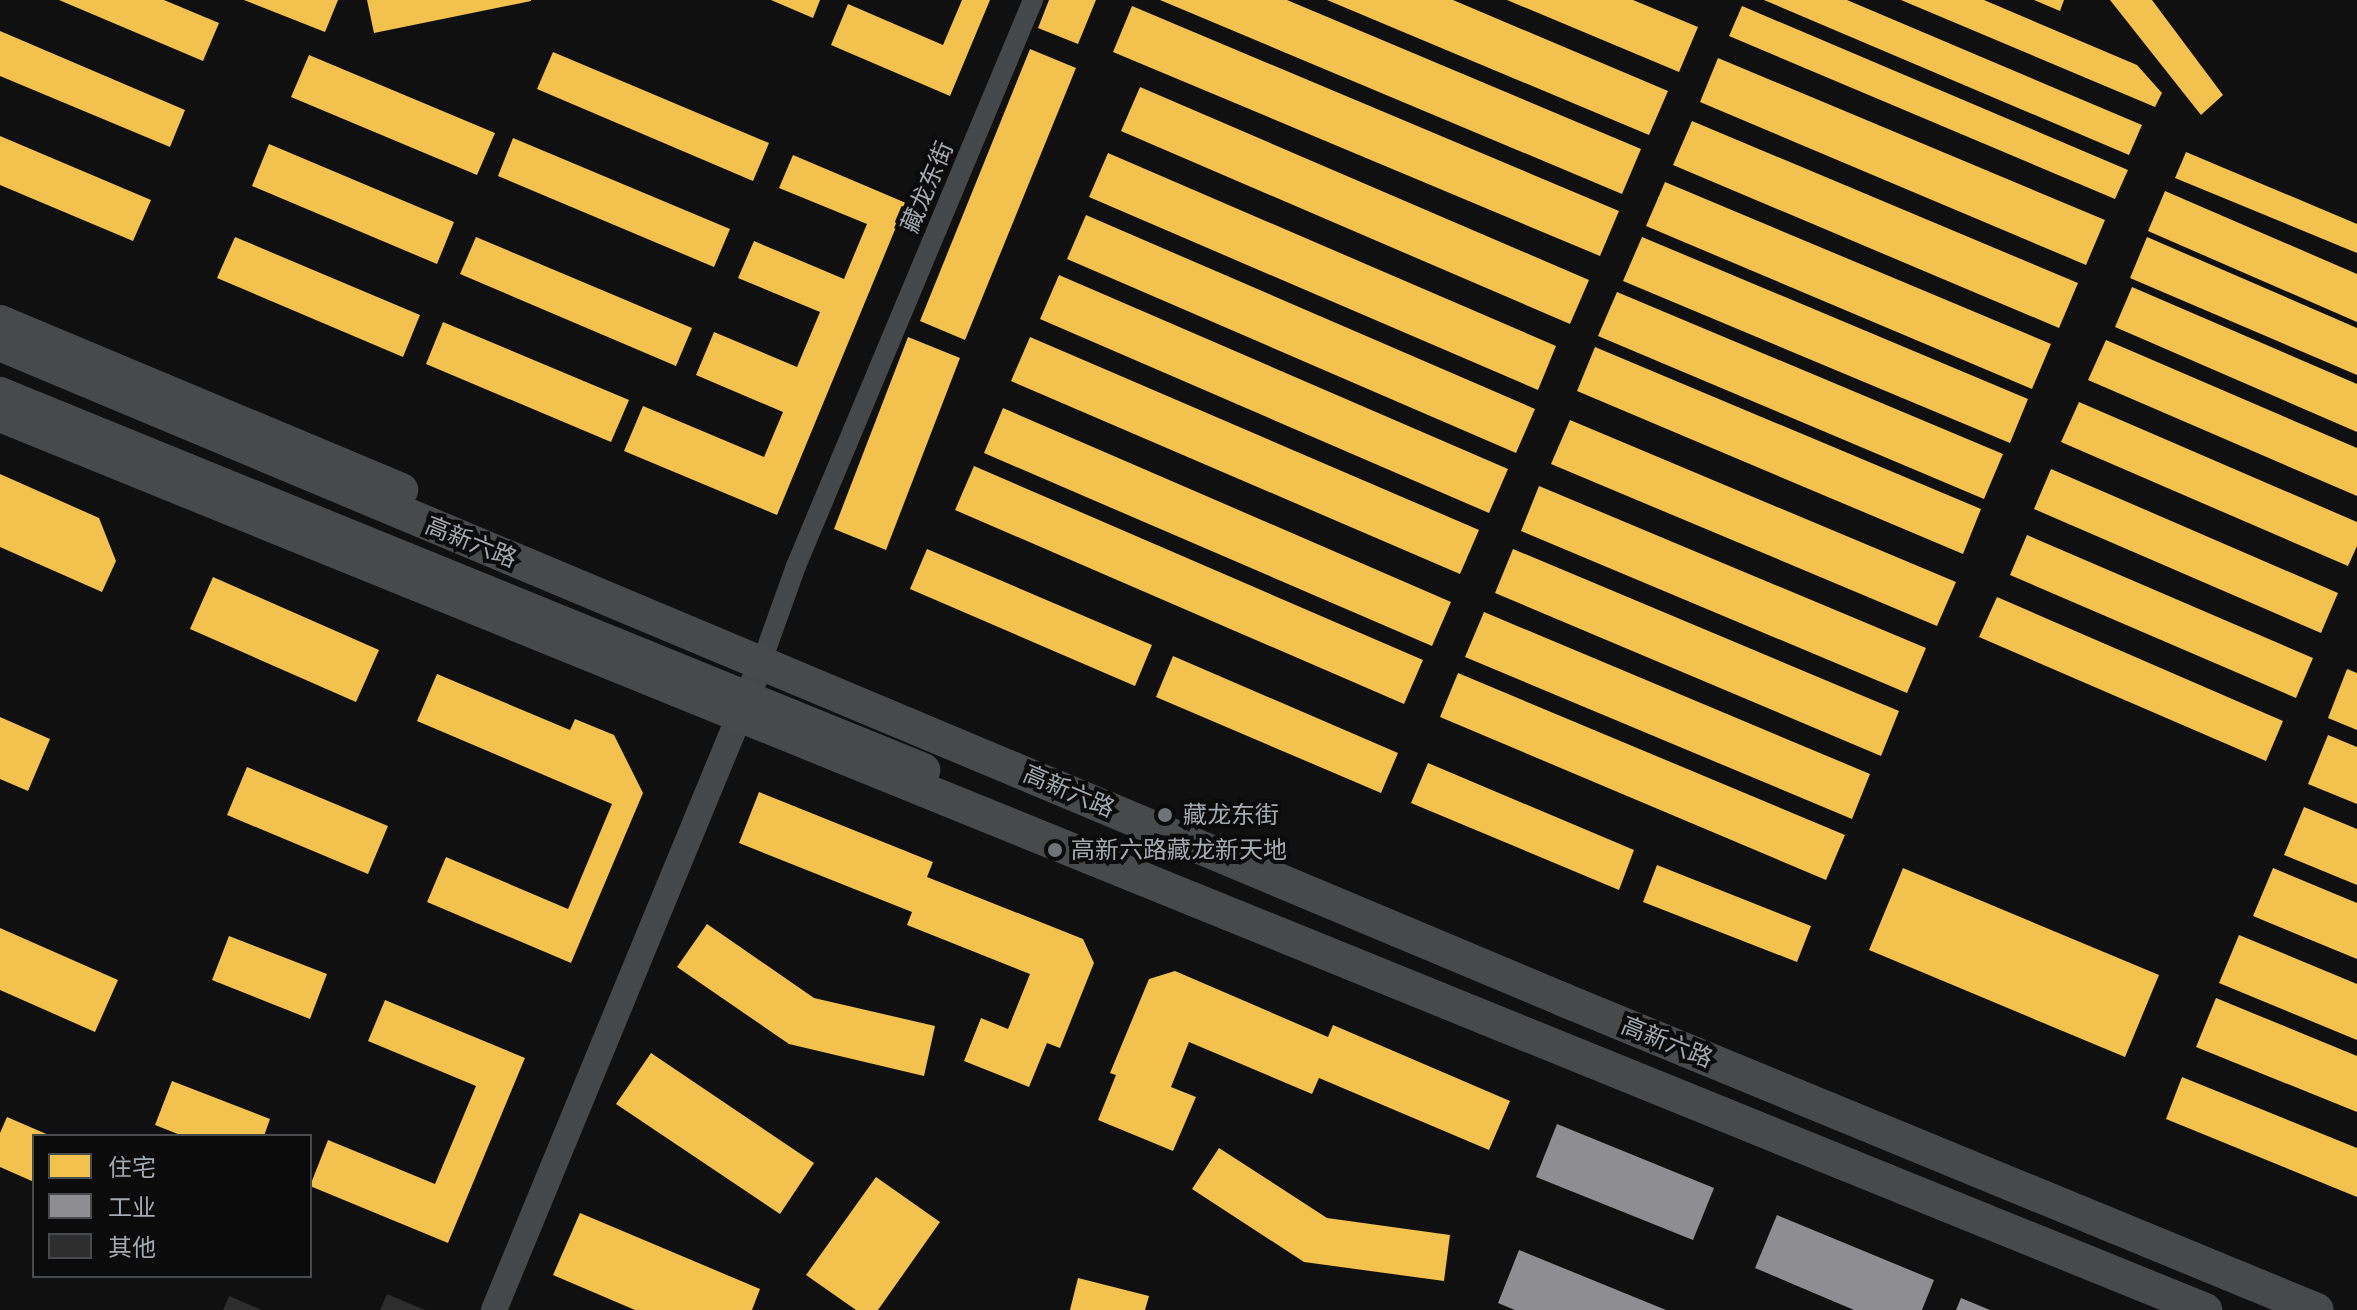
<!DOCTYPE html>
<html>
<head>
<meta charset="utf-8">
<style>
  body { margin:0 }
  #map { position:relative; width:2357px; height:1310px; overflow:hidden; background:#101011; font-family:Poppins,"Noto Sans SC",sans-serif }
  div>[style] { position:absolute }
  .homes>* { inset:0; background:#f2c14e }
  .industry>* { inset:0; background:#8d8d92 }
  .building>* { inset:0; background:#2d2d2e }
  .minor>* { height:20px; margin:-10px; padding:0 10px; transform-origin:10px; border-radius:10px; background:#45484a }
  .tertiary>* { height:26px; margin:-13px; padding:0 13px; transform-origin:13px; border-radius:13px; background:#45484a }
  .primary>* { height:34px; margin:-17px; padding:0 17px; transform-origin:17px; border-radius:17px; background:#48494b }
  .trunk>* { height:34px; margin:-17px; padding:0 17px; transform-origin:17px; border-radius:17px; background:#48494a }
  .trunk-bridge>* { height:34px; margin:-17px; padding:0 17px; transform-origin:17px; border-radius:17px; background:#48494a }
  .dots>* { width:22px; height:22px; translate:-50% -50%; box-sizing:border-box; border:4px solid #0b0b0c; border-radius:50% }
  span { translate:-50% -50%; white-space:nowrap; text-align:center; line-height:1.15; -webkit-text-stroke:8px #0b0b0c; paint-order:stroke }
  .street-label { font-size:24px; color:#a3aab1 }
  .poi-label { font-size:24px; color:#a3aab1 }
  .left { translate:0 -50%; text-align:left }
  .legend { position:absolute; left:32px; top:1134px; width:280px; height:144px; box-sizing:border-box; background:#0b0b0c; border:2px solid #484b4e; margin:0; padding:10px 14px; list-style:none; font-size:24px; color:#a3aab1 }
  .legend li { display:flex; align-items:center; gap:16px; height:40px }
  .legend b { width:40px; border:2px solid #484b4e }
</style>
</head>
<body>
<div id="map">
  <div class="homes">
    <div style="clip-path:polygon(59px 0,164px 0,219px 23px,203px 61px)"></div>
    <div style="clip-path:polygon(244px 0,338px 0,325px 32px)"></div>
    <div style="clip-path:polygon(367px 0,531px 0,531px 1px,374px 33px)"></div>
    <div style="clip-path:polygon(771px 0,820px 0,813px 18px)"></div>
    <div style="clip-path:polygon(962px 0,990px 0,950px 96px,831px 45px,848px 4px,943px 45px)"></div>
    <div style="clip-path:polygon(1049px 0,1096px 0,1078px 44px,1038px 28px)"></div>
    <div style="clip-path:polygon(1160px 0,1287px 0,1641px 149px,1622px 194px)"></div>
    <div style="clip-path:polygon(1327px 0,1453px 0,1668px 91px,1649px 135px)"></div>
    <div style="clip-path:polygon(1507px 0,1633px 0,1698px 27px,1679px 72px)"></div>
    <div style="clip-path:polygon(1764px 0,1847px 0,2142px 125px,2129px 155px)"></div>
    <div style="clip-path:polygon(1901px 0,1984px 0,2137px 65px,2162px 93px,2155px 107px)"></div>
    <div style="clip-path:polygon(2034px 0,2064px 0,2060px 11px)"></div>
    <div style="clip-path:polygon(2110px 0,2152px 0,2223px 95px,2201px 115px)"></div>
    <div style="clip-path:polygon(1132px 6px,1619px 211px,1600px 256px,1113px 52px)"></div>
    <div style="clip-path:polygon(1742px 6px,2128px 170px,2115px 199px,1729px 36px)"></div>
    <div style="clip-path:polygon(0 31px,185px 110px,170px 147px,0 76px)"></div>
    <div style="clip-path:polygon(1030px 49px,1076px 68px,965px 340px,920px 321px)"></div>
    <div style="clip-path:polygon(553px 52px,769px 143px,753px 181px,537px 89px)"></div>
    <div style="clip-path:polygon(309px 55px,495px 133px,477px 175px,291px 97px)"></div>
    <div style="clip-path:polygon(1718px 58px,2105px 220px,2086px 265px,1700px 102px)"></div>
    <div style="clip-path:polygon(1140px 87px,1589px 280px,1570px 324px,1121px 131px)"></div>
    <div style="clip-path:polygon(1692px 121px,2078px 283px,2059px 328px,1673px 165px)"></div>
    <div style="clip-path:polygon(0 136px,151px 200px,133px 241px,0 185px)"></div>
    <div style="clip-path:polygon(513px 138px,730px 229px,714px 267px,498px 176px)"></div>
    <div style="clip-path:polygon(269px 144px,454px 222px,437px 264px,252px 186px)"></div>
    <div style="clip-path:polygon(2186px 152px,2357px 224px,2357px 253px,2175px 178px)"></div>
    <div style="clip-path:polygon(1108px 153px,1556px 346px,1538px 390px,1089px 197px)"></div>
    <div style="clip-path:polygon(793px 155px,906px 203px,777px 515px,624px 451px,643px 406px,764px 457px,783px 412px,696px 375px,714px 332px,797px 367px,820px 312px,738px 278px,754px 241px,844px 279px,867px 224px,779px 188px)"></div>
    <div style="clip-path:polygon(1665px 182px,2051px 344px,2032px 389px,1646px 226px)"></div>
    <div style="clip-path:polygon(2165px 191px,2357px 274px,2357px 322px,2148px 231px)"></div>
    <div style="clip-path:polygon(1086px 215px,1535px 409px,1516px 453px,1067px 259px)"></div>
    <div style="clip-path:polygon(235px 237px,420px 315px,403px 357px,217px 278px)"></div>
    <div style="clip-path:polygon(476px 237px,692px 328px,676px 366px,460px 274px)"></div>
    <div style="clip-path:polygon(1642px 237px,2028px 399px,2010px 443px,1623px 281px)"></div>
    <div style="clip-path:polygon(2147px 237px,2357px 328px,2357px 375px,2130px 278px)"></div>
    <div style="clip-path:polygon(1059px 275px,1508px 469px,1489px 513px,1040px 319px)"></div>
    <div style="clip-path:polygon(2132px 287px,2357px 384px,2357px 432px,2115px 327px)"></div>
    <div style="clip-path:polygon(1617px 292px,2003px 454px,1984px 499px,1598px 336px)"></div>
    <div style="clip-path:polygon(443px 322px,629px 400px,611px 442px,426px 364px)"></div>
    <div style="clip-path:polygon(908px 337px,960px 358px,886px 550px,834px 529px)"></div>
    <div style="clip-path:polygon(1030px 337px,1479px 530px,1460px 574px,1011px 381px)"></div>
    <div style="clip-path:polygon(2106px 340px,2357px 448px,2357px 496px,2088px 380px)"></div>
    <div style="clip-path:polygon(1595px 347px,1981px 509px,1963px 554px,1577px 391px)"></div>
    <div style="clip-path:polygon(2079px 402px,2357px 522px,2357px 546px,2348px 566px,2061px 442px)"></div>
    <div style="clip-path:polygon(1003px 408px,1451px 602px,1432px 646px,984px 453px)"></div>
    <div style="clip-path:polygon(1570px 420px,1956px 582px,1937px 626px,1551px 464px)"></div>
    <div style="clip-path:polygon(974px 466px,1423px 660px,1404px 704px,955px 510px)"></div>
    <div style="clip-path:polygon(2051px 469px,2338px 593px,2321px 633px,2034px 509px)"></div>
    <div style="clip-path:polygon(0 474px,99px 518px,116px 561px,102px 592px,0 547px)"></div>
    <div style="clip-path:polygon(1539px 486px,1926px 648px,1907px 693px,1521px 531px)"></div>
    <div style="clip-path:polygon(2027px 535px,2313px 658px,2296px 698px,2010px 575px)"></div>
    <div style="clip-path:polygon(927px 549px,1152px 645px,1135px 686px,910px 589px)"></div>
    <div style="clip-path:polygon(1513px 549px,1899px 711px,1881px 756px,1495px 593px)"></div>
    <div style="clip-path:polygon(213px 577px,379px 650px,356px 702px,190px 629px)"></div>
    <div style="clip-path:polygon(1997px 597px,2283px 721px,2266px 761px,1979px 637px)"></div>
    <div style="clip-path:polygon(1484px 612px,1870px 774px,1852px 819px,1465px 657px)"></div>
    <div style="clip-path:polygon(1173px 656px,1398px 753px,1381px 793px,1156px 697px)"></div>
    <div style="clip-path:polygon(2347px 669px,2357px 673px,2357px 730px,2328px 718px)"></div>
    <div style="clip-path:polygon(1458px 673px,1845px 835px,1826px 880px,1440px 717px)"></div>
    <div style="clip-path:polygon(437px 674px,570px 730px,575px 719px,614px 735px,643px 793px,571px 963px,427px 902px,446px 857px,568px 909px,612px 804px,417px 721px)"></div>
    <div style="clip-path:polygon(0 717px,50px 739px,28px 791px,0 779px)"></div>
    <div style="clip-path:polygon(2328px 735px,2357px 747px,2357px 804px,2308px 784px)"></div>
    <div style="clip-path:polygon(1428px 763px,1634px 850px,1619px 890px,1411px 803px)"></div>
    <div style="clip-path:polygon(247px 767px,388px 826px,368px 874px,227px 815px)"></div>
    <div style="clip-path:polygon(759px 792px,933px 862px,927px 877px,1083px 939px,1094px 963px,1060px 1048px,1047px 1043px,1029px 1087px,964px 1061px,981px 1018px,1008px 1029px,1030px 974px,907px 925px,912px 912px,739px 843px)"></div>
    <div style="clip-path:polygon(2304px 807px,2357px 829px,2357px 885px,2284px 855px)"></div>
    <div style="clip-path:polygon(1657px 865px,1811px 926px,1797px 962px,1643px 902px)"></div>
    <div style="clip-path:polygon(1903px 868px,2159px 975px,2125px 1057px,1869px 950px)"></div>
    <div style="clip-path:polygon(2273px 868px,2357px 903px,2357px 959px,2253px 916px)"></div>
    <div style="clip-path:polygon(707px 924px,814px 998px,935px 1026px,924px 1076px,789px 1044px,677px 967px)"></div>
    <div style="clip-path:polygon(0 928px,118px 980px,95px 1032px,0 990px)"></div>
    <div style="clip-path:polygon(2239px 935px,2357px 984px,2357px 1040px,2219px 983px)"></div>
    <div style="clip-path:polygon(229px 936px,327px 974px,310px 1019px,212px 980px)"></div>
    <div style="clip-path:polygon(1175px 971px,1328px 1037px,1333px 1025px,1510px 1101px,1489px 1150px,1319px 1078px,1312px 1094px,1189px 1042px,1171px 1087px,1196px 1097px,1173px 1151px,1098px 1120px,1116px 1075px,1110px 1073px,1149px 979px)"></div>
    <div style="clip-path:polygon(2216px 998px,2357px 1056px,2357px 1112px,2196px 1047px)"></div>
    <div style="clip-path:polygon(385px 1000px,525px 1058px,448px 1243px,310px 1186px,328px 1140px,435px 1184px,476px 1086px,368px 1041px)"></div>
    <div style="clip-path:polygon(651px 1053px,814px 1163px,780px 1214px,616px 1104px)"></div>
    <div style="clip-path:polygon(2182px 1077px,2357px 1148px,2357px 1197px,2166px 1119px)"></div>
    <div style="clip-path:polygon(172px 1081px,270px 1119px,264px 1136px,183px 1136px,155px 1125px)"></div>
    <div style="clip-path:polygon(7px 1117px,51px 1136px,34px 1136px,34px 1182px,0 1167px,0 1133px)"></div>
    <div style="clip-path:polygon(1219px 1148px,1327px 1218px,1450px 1235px,1444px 1281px,1304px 1262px,1192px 1189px)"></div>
    <div style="clip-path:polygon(876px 1177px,940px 1222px,878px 1310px,856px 1310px,806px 1275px)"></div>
    <div style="clip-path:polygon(580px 1213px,760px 1289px,752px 1310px,635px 1310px,553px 1275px)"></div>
    <div style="clip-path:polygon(1078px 1278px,1149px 1296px,1145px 1310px,1070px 1310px)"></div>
  </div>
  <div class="industry">
    <div style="clip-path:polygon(1557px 1124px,1714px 1188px,1693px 1240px,1536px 1177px)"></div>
    <div style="clip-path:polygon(1777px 1215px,1934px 1280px,1922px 1310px,1854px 1310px,1755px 1268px)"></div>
    <div style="clip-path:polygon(1519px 1250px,1666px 1310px,1515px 1310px,1498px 1303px)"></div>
    <div style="clip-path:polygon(1961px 1298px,1990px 1310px,1956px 1310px)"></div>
  </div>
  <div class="building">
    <div style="clip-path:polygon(387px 1294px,425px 1310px,380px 1310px)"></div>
    <div style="clip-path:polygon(229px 1296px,262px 1310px,223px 1310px)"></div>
  </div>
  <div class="minor">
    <div style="left:762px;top:661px;width:101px;rotate:-70.3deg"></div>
    <div style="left:796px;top:566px;width:614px;rotate:-67.28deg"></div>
  </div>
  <div class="tertiary">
    <div style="left:494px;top:1310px;width:702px;rotate:-67.56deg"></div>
  </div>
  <div class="primary">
    <div style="left:0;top:344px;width:1696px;rotate:22.75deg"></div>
    <div style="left:1564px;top:1000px;width:814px;rotate:22.38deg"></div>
    <div style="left:0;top:415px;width:2380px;rotate:22.09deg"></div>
  </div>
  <div class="trunk">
    <div style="left:0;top:322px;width:435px;rotate:22.7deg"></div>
  </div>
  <div class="trunk-bridge">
    <div style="left:0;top:394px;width:997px;rotate:22.16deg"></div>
  </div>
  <div class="dots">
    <div style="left:1165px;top:815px;background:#707479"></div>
    <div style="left:1055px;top:850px;background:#707479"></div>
  </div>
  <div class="street-label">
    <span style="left:927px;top:187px;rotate:-67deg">藏龙东街</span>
    <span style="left:471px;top:542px;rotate:22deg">高新六路</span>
    <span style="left:1069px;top:791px;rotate:23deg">高新六路</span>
    <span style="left:1667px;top:1042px;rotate:22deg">高新六路</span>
  </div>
  <div class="poi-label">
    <span class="left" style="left:1183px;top:815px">藏龙东街</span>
    <span class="left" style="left:1071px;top:850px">高新六路藏龙新天地</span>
  </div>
  <ul class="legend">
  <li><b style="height:22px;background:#f2c14e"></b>住宅</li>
  <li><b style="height:22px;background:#8d8d92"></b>工业</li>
  <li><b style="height:22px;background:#2d2d2e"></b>其他</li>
  </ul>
</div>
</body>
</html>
